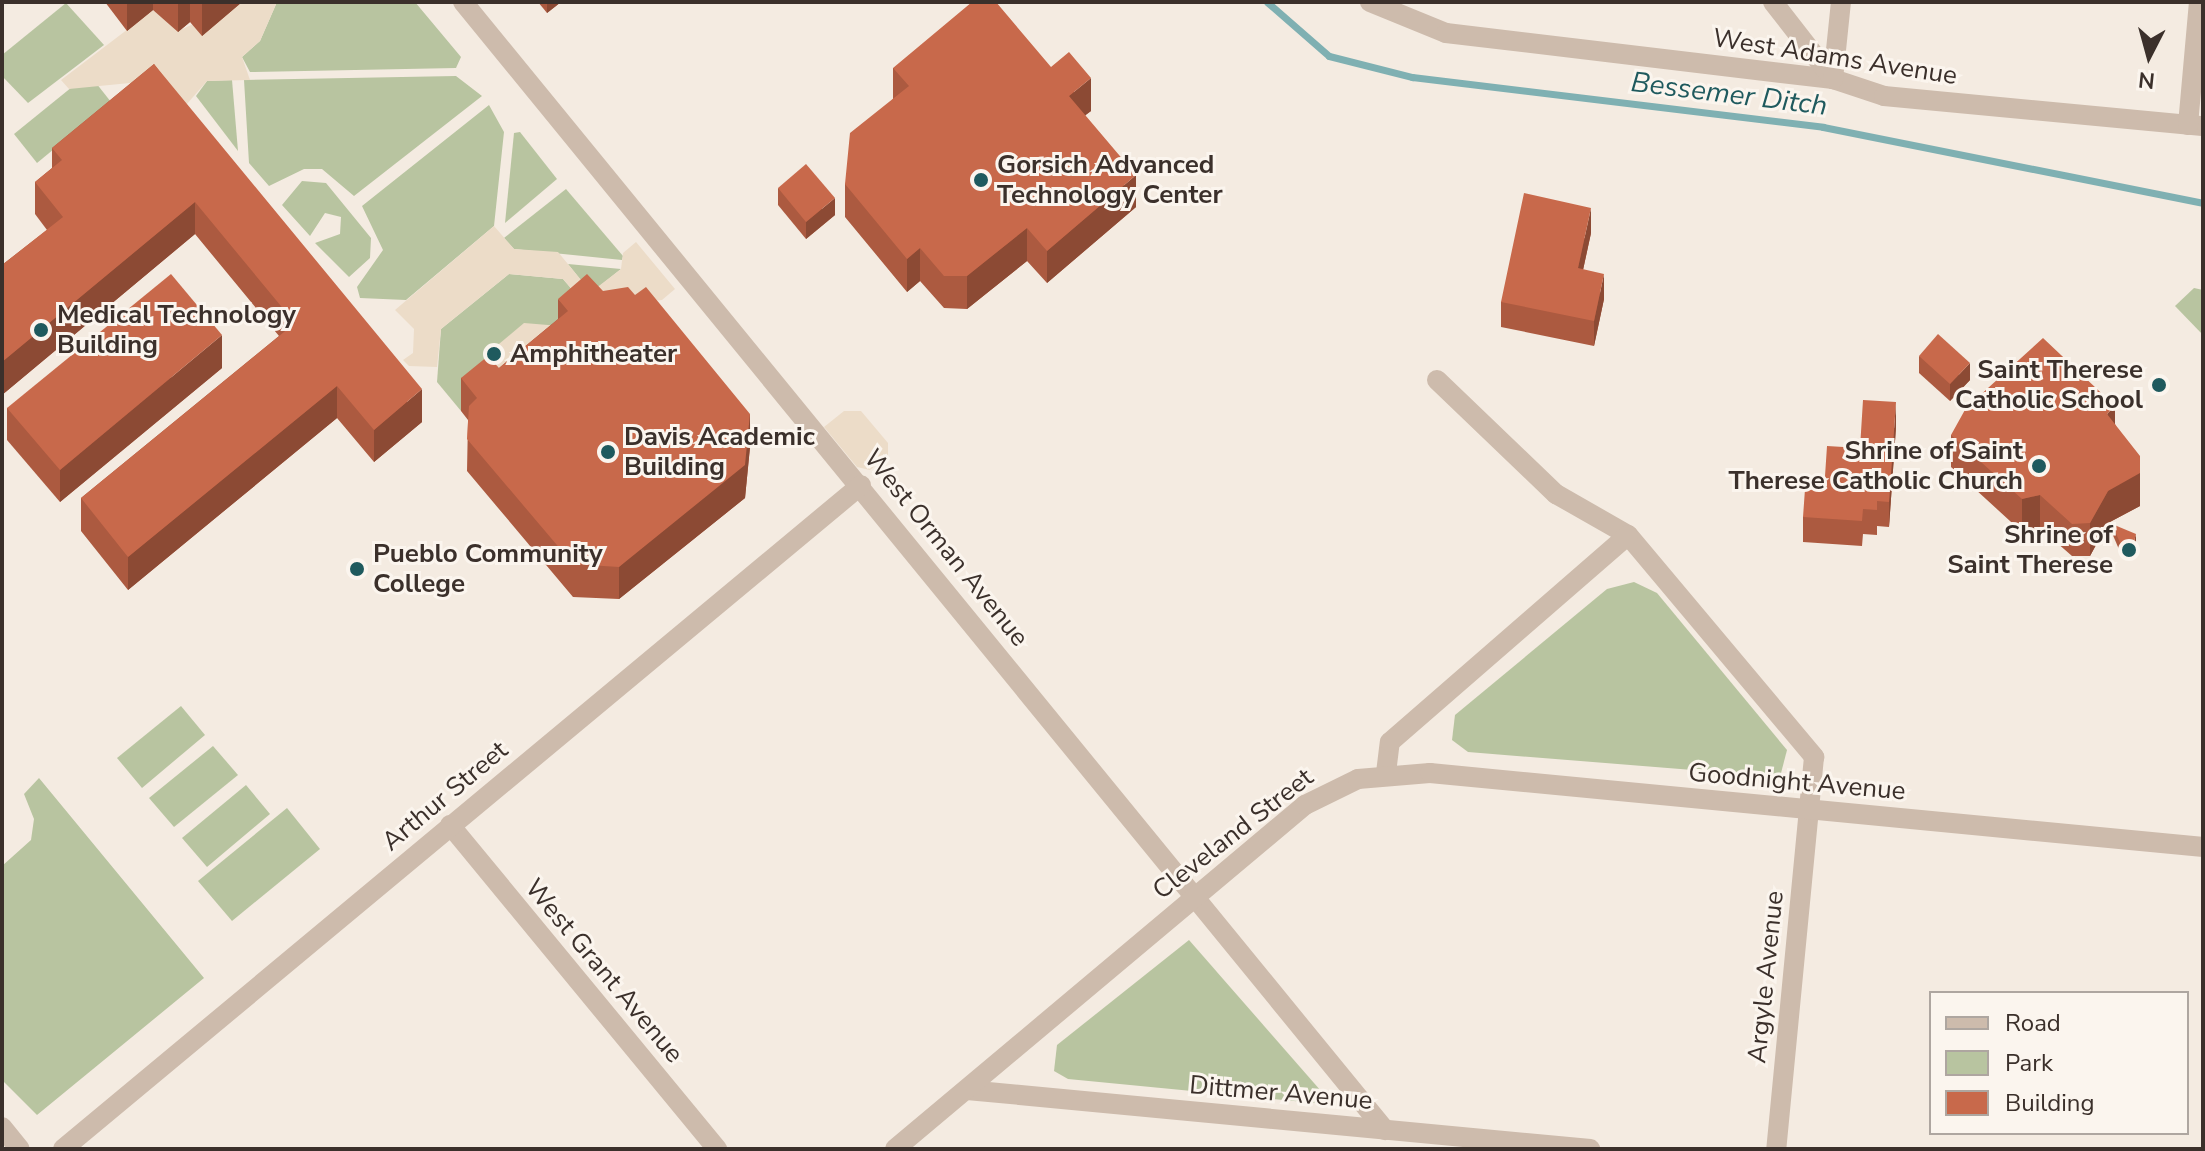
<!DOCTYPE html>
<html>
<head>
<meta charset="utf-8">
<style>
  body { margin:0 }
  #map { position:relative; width:2205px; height:1151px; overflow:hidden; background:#f4ebe1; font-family:"Nunito Sans",sans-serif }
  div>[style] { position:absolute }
  .green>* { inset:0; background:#b8c4a0 }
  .plaza>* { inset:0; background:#ecdcc8 }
  .stream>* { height:7px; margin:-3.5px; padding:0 3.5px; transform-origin:3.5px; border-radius:3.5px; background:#7fb0b2 }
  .minor>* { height:20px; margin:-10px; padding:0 10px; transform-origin:10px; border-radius:10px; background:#cdbbac }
  .wall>* { inset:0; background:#ac5a40 }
  .shaded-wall>* { inset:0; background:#8c4a34 }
  .building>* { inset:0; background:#c8694b }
  .dots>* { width:22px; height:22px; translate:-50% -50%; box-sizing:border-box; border:4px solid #fbf5ee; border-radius:50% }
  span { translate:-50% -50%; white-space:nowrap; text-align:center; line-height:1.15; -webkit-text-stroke:6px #fbf5ee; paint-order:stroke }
  .street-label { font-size:26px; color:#3b302b }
  .poi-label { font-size:26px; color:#3b302b; font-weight:700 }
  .left { translate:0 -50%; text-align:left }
  .right { translate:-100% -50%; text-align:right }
  .water-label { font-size:28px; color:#1f5a5e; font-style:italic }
  .frame { position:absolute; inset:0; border:4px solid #3b302b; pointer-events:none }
  .legend { position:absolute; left:1929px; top:991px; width:260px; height:144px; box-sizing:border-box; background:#fbf5ee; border:2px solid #aea6a0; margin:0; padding:10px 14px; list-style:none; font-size:24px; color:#3b302b }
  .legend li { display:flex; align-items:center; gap:16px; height:40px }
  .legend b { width:40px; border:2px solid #aea6a0 }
  .north { position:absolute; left:2109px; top:16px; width:80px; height:80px; -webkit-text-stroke:6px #fbf5ee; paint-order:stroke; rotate:186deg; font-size:22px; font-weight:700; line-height:32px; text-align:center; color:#3b302b }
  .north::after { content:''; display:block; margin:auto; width:28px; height:36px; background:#3b302b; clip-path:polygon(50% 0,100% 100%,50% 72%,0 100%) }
</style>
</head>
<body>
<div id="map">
  <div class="green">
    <div style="clip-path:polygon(277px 2px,415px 2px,461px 57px,456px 68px,250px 72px,242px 57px,260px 41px)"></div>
    <div style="clip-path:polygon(66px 3px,104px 45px,28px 103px,2px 76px,2px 55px)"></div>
    <div style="clip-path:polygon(456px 76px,482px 96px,354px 196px,322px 169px,304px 169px,269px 186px,249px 163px,244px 80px)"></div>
    <div style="clip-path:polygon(232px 80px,238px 151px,196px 96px,207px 81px)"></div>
    <div style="clip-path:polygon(96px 83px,111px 102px,37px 163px,14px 134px,72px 87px)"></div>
    <div style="clip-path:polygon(489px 105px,504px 132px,494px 226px,406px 300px,360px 298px,357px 287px,383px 250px,362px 206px)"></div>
    <div style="clip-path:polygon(520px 132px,557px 179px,505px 223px,514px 133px)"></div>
    <div style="clip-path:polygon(302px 181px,326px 183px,371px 238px,370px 258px,349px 277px,315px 243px,340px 234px,341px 217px,325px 213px,310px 236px,282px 205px)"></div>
    <div style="clip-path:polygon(566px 189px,623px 256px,622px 260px,514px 249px,504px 238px)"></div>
    <div style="clip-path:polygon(568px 264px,621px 269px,591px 293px)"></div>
    <div style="clip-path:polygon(509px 274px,563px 279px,587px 307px,461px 411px,437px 382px,441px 329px)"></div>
    <div style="clip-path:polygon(2194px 288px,2203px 290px,2203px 335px,2175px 306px)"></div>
    <div style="clip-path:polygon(1634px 582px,1657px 593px,1787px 750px,1780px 777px,1468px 752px,1452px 740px,1455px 715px,1607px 589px)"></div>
    <div style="clip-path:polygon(181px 706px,205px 735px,142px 788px,117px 758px)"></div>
    <div style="clip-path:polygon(213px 746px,238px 775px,174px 827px,149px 798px)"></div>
    <div style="clip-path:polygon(39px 778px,204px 978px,37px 1115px,2px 1080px,2px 866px,31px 840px,34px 819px,24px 794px)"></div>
    <div style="clip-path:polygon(246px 785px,270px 814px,207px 867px,182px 838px)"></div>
    <div style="clip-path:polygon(287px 808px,320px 849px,232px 921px,198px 881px)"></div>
    <div style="clip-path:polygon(1189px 940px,1321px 1091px,1315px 1103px,1068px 1079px,1054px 1071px,1057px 1045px)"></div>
  </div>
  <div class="plaza">
    <div style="clip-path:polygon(242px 2px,277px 2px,260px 41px,242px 57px,250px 80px,207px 81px,186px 105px,150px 81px,69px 89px,61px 80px,153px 10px,178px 31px)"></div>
    <div style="clip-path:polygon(494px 226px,514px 249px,558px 252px,591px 292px,621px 269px,623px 253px,636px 242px,675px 289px,662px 300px,587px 307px,563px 279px,509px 274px,441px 329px,437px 367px,409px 366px,403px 360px,413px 353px,414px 329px,395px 310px)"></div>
    <div style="clip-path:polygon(524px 323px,560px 326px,484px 388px,487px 354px)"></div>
    <div style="clip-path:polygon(844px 411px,861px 411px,888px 443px,888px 455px,870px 470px,857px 467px,824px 427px)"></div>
  </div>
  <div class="stream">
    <div style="left:1267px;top:2px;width:82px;rotate:41.1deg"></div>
    <div style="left:1329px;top:56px;width:86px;rotate:14.2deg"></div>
    <div style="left:1412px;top:77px;width:414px;rotate:6.9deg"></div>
    <div style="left:1823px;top:127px;width:388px;rotate:11.3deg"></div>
  </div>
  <div class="minor">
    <div style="left:463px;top:2px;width:1457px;rotate:50.74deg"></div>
    <div style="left:1370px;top:2px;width:82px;rotate:22.2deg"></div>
    <div style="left:1446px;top:33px;width:390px;rotate:6.8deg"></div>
    <div style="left:1833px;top:79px;width:54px;rotate:18.4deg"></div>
    <div style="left:1884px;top:96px;width:320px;rotate:5.4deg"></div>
    <div style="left:1773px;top:2px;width:98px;rotate:52.1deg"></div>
    <div style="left:1833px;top:79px;width:77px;rotate:-84.1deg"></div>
    <div style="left:2188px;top:125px;width:123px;rotate:-84.9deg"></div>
    <div style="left:1437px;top:380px;width:165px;rotate:43.8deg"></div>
    <div style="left:1556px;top:494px;width:83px;rotate:29.7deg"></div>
    <div style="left:1628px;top:535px;width:290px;rotate:50deg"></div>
    <div style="left:1814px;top:757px;width:394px;rotate:95.5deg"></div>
    <div style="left:1386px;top:773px;width:31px;rotate:-83deg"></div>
    <div style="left:1390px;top:742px;width:315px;rotate:-41deg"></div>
    <div style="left:450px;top:825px;width:420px;rotate:50.5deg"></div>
    <div style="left:967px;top:1090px;width:626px;rotate:5.41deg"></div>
    <div style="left:2px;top:1127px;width:28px;rotate:51deg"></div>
    <div style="left:63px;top:1149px;width:1038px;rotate:-39.76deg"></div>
    <div style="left:895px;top:1149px;width:535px;rotate:-40deg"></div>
    <div style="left:1305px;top:805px;width:59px;rotate:-26.1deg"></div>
    <div style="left:1358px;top:779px;width:72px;rotate:-4.8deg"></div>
    <div style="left:1430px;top:773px;width:777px;rotate:5.47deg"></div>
  </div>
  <div class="wall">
    <div style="clip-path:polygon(105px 2px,242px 2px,202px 36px,190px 22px,178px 32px,153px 10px,127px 31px)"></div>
    <div style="clip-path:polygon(538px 2px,561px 2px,547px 13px)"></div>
    <div style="clip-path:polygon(154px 64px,422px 422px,374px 462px,337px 418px,128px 590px,81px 531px,81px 498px,279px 336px,195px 234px,2px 395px,2px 265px,47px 230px,35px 214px,35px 182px,52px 168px,52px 148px)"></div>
    <div style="clip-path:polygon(1051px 67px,1091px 111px,1085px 115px,1136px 207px,1047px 283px,1027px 261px,967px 309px,944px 308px,920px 281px,907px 292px,845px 217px,845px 184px,893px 99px,893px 68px)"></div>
    <div style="clip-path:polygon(778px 188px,835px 215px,806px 239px,778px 205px)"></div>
    <div style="clip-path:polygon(1591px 233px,1583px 270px,1604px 299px,1594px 346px,1501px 327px,1501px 302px)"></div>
    <div style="clip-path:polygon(558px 299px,750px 447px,745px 498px,619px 599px,573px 597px,467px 471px,468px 420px,461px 411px,461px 378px,499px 368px,558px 319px)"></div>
    <div style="clip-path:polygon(1919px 356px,1970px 380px,1950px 401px,1919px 373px)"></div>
    <div style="clip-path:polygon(222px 368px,60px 502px,7px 440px,7px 408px)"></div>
    <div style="clip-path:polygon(2115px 424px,2140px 488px,2140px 506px,2108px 523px,2090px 556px,2072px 556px,2040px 528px,2022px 532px,1951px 467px,1951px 435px)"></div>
    <div style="clip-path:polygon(1896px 427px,1889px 527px,1877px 526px,1877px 535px,1863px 534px,1862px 546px,1803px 542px,1803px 517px,1824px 491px,1860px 448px)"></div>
    <div style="clip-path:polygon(2112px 524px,2136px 542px,2132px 558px,2121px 554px,2112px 533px)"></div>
  </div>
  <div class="shaded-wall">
    <div style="clip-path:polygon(127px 2px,153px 2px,153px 10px,127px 31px)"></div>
    <div style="clip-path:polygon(178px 2px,190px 2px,190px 22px,178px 32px)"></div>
    <div style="clip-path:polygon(203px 2px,242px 2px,202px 36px,202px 3px)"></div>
    <div style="clip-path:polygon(547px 2px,561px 2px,547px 13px)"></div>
    <div style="clip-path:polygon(1091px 78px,1091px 111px,1069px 128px,1069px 96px)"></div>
    <div style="clip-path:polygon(1136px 175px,1136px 207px,1047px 283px,1047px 251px)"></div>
    <div style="clip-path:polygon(835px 198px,835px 215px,806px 239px,806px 222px)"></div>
    <div style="clip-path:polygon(195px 202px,195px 234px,2px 395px,2px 362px)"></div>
    <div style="clip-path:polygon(1591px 208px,1591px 233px,1578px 293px,1578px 268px)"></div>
    <div style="clip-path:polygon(1027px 228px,1027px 261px,967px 309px,967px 276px)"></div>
    <div style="clip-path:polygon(920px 248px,920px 281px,907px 292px,907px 259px)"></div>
    <div style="clip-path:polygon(1604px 274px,1604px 299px,1594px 346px,1594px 321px)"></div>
    <div style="clip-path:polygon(222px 335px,222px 368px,60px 502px,60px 470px)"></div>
    <div style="clip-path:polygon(1970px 363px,1970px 380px,1950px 401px,1950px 384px)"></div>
    <div style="clip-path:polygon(337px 386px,337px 418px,128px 590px,128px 557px)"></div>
    <div style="clip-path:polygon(422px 389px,422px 422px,374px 462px,374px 430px)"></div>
    <div style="clip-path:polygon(1896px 402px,1896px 427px,1889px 527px,1889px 502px)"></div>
    <div style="clip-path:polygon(2115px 406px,2115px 438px,2107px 414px)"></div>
    <div style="clip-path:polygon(750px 414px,750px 447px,745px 498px,619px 599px,619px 567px)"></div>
    <div style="clip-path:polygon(2140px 456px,2140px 506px,2108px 523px,2090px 556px,2090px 523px,2108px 491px)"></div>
    <div style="clip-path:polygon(2040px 495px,2040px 528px,2022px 532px,2022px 499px)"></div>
    <div style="clip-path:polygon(2136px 534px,2136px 542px,2132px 558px,2132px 549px)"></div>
  </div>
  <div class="building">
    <div style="clip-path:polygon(972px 2px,996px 2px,1051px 67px,1069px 52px,1091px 78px,1069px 96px,1136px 175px,1047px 251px,1027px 228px,967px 276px,944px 276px,920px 248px,907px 259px,845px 184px,850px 133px,909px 86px,893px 68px)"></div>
    <div style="clip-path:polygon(154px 64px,422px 389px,374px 430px,337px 386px,128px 557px,81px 498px,295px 323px,195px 202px,2px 362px,2px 265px,63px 217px,35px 182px,62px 160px,52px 148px)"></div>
    <div style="clip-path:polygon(806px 164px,835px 198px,806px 222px,778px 188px)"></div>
    <div style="clip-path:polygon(1524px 193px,1591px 208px,1578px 268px,1604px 274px,1594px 321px,1501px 302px)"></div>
    <div style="clip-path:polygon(171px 274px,222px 335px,60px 470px,7px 408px)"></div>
    <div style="clip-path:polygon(587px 274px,603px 291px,628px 287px,635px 295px,646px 287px,750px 414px,745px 465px,619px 567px,573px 564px,467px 439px,469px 406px,477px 398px,461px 378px,488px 356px,499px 368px,568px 311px,558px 299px)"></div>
    <div style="clip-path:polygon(1938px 334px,1970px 363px,1950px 384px,1919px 356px)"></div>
    <div style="clip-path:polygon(2043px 338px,2115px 406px,2107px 414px,2140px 456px,2140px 473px,2108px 491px,2090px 523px,2072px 524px,2040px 495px,2022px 499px,1951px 435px,1966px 408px)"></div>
    <div style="clip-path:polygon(1863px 400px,1896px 402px,1889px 502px,1877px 501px,1877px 510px,1863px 509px,1862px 521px,1803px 517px,1805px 489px,1824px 491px,1827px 446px,1860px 448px)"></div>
    <div style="clip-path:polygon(2112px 524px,2136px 534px,2132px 549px,2121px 545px)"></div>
  </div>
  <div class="dots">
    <div style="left:981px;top:180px;background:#1f5a5e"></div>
    <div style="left:41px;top:330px;background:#1f5a5e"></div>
    <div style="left:494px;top:354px;background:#1f5a5e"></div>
    <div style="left:2159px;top:385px;background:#1f5a5e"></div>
    <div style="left:608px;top:452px;background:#1f5a5e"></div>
    <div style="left:2039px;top:466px;background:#1f5a5e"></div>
    <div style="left:2129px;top:550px;background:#1f5a5e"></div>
    <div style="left:357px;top:569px;background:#1f5a5e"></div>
  </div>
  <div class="street-label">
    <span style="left:1835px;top:57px;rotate:9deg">West Adams Avenue</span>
    <span style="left:946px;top:548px;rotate:51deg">West Orman Avenue</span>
    <span style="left:1797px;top:782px;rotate:5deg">Goodnight Avenue</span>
    <span style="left:445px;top:796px;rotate:-40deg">Arthur Street</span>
    <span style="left:1233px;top:834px;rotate:-38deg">Cleveland Street</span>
    <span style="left:604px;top:971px;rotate:50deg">West Grant Avenue</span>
    <span style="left:1766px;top:977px;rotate:-84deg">Argyle Avenue</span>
    <span style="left:1281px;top:1093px;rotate:5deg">Dittmer Avenue</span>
  </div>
  <div class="poi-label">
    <span class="left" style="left:997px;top:180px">Gorsich Advanced<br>Technology Center</span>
    <span class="left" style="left:57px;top:330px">Medical Technology<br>Building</span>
    <span class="left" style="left:510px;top:354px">Amphitheater</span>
    <span class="right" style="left:2143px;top:385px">Saint Therese<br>Catholic School</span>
    <span class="left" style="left:624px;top:452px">Davis Academic<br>Building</span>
    <span class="right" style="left:2023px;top:466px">Shrine of Saint<br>Therese Catholic Church</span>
    <span class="right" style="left:2113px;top:550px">Shrine of<br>Saint Therese</span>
    <span class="left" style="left:373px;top:569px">Pueblo Community<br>College</span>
  </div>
  <div class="water-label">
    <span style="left:1729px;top:94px;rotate:7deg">Bessemer Ditch</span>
  </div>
  <div class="frame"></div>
  <ul class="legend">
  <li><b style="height:10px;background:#cdbbac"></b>Road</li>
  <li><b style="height:22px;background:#b8c4a0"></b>Park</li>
  <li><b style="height:22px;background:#c8694b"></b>Building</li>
  </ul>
  <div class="north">N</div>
</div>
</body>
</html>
